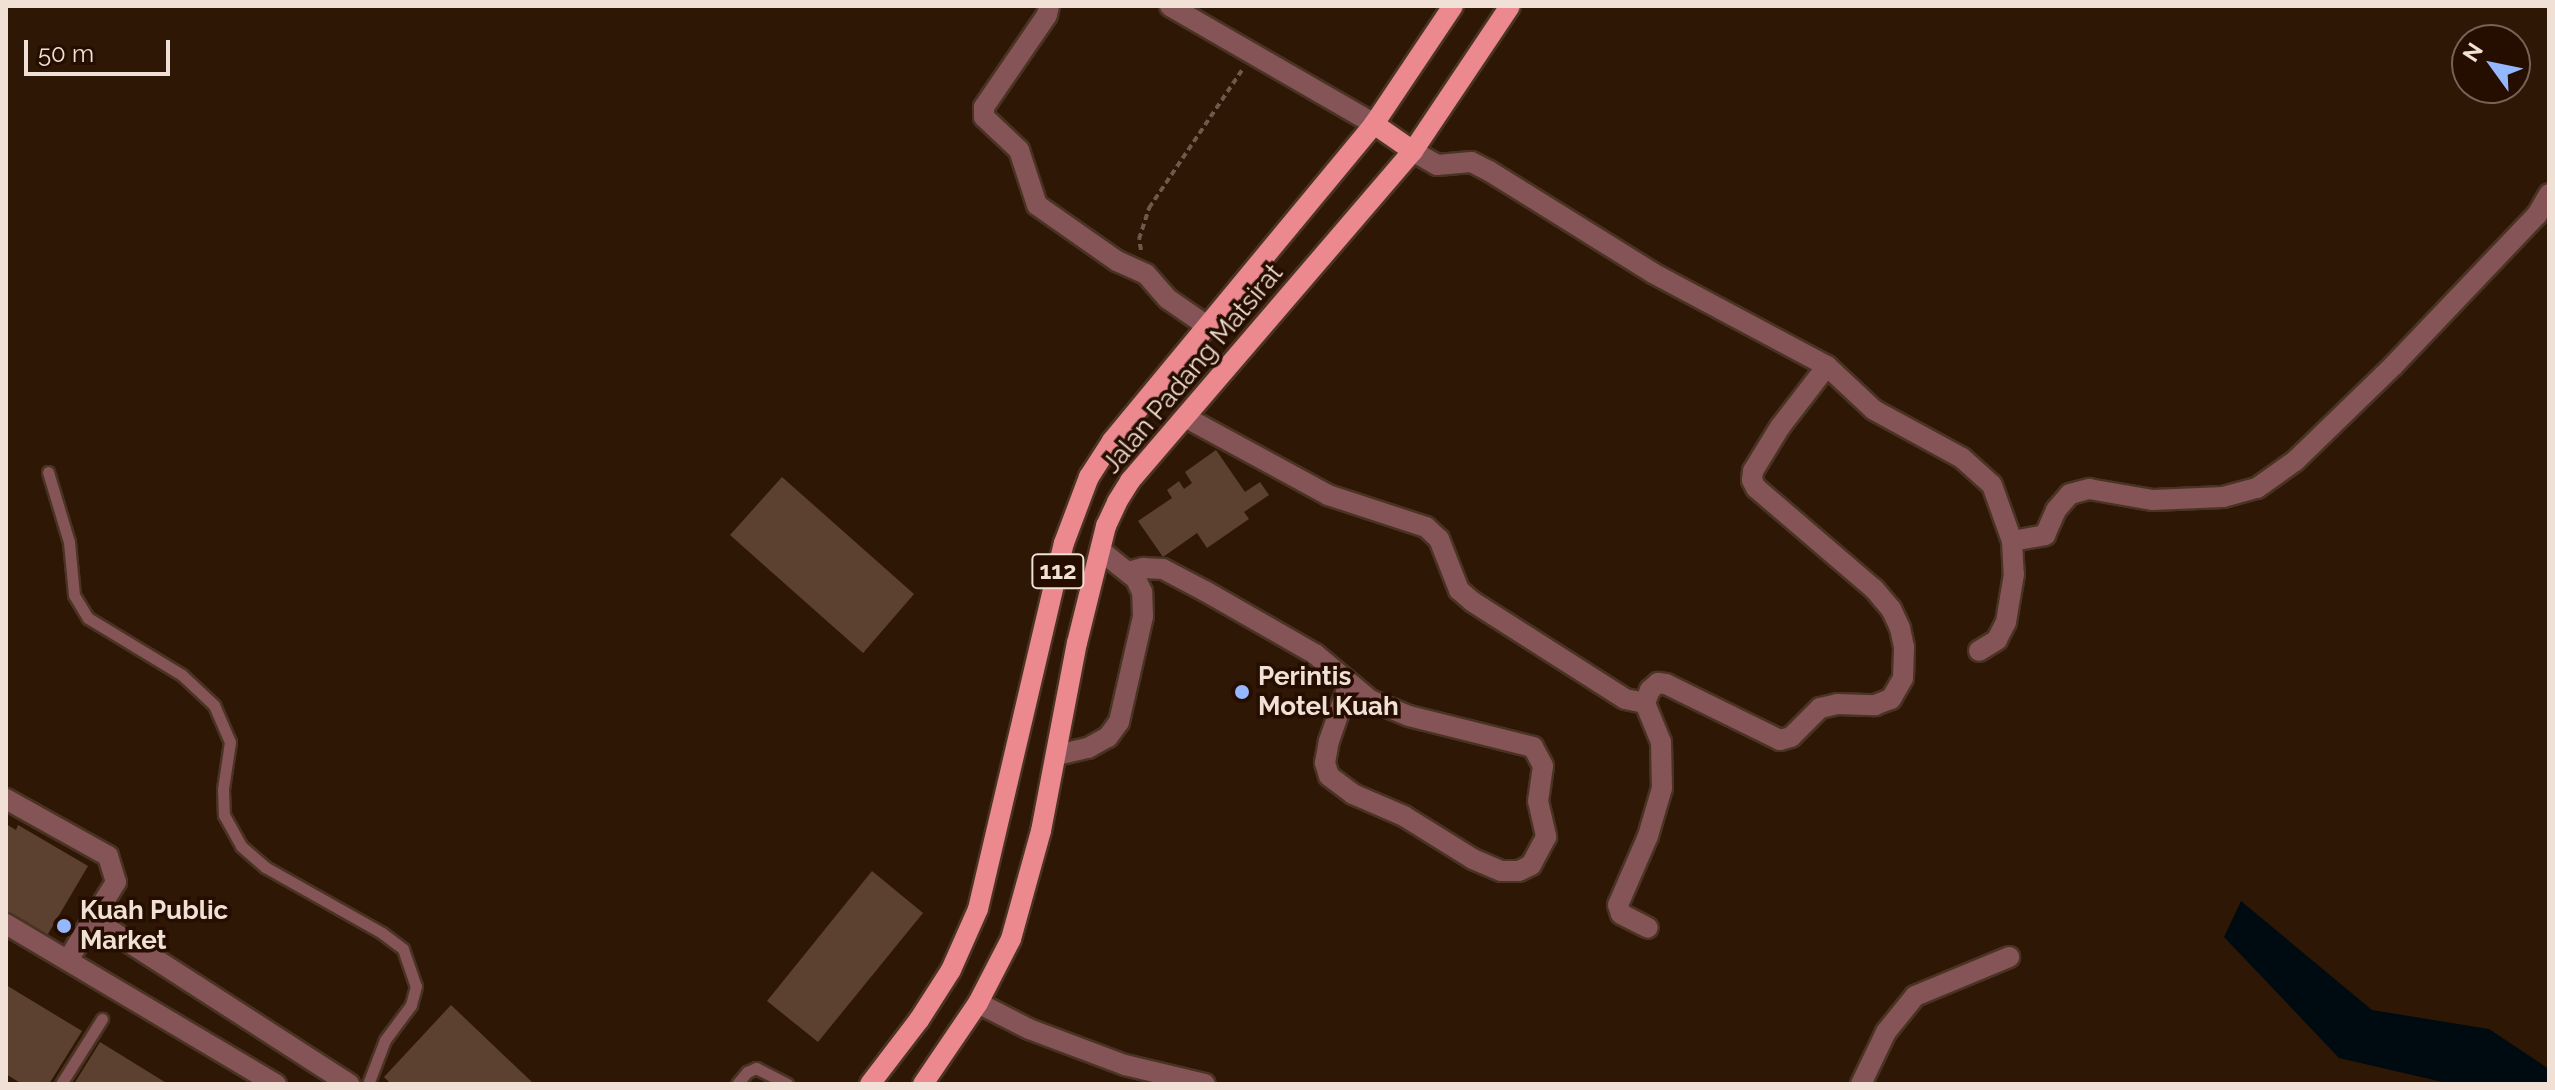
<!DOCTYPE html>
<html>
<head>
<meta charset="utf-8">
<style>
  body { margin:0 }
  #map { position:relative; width:2555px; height:1090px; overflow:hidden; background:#2f1706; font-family:Raleway,sans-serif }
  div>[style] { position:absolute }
  .water>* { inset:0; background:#000a11 }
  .building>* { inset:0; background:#5d4130 }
  .path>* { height:4px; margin-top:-2px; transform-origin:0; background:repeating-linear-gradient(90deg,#6f594a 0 6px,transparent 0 10px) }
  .roads { filter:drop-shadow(2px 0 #4a3323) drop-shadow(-2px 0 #4a3323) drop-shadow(0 2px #4a3323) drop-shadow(0 -2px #4a3323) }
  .lane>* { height:11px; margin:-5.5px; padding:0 5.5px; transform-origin:5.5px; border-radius:5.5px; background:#845456 }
  .street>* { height:20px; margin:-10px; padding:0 10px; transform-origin:10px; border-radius:10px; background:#845456 }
  .primary>* { height:20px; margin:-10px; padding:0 10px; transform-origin:10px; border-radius:10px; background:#eb898f }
  .dots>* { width:22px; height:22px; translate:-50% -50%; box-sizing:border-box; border:4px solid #250e00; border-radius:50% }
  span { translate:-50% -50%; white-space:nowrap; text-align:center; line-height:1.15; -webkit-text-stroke:7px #250e00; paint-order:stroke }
  .shield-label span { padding:2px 6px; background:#250e00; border:2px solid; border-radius:6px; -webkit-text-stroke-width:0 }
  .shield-label { font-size:24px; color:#f1e0d5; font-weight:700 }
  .street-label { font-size:26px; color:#f1e0d5 }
  .poi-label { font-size:26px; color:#f1e0d5; font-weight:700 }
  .left { translate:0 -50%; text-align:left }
  .frame { position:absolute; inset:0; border:8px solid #f1e0d5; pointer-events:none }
  .north { position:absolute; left:2451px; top:24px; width:80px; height:80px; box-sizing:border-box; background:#250e00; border:2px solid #776255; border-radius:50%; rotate:303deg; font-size:22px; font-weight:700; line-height:32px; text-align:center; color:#f1e0d5 }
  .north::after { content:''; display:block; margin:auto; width:28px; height:36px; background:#94b7fd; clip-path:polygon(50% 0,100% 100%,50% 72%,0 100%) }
  .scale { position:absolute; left:24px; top:40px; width:146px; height:36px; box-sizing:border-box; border:4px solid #f1e0d5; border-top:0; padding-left:10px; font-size:24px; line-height:28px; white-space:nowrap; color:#f1e0d5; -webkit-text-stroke:6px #250e00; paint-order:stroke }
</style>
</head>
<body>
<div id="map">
  <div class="water">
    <div style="clip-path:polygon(2241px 901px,2372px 1010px,2489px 1029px,2549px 1069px,2549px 1084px,2451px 1084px,2339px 1058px,2224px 937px)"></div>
  </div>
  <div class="building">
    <div style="clip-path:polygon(1216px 450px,1245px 492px,1260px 482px,1269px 495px,1244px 512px,1249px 519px,1207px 548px,1197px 533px,1163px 557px,1138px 521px,1172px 498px,1167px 490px,1179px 481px,1184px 489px,1192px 483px,1185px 472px)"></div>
    <div style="clip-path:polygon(782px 477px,914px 594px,863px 653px,730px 535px)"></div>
    <div style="clip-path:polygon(6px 824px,16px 830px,18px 825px,88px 866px,45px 939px,6px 916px)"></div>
    <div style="clip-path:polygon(872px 871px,923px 913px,818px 1042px,767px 1001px)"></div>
    <div style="clip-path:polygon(6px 985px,82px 1031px,49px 1084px,22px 1084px,6px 1074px)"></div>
    <div style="clip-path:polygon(451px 1005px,534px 1084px,391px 1084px,384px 1077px)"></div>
    <div style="clip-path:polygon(100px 1042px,168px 1084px,74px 1084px)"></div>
  </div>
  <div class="path">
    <div style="left:1141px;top:250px;width:11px;rotate:-100deg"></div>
    <div style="left:1139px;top:239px;width:33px;rotate:-72deg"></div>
    <div style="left:1149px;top:208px;width:166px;rotate:-56deg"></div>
  </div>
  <div class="roads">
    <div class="lane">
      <div style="left:48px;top:472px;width:73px;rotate:73.3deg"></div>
      <div style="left:69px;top:542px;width:53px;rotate:84.6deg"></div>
      <div style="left:74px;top:595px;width:27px;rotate:59deg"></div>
      <div style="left:88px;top:618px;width:110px;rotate:31.2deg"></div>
      <div style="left:182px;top:675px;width:44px;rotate:43.2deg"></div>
      <div style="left:214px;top:705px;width:40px;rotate:66.6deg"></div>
      <div style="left:230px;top:742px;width:48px;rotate:98.5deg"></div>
      <div style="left:223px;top:789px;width:26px;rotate:88deg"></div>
      <div style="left:224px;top:815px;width:35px;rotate:61deg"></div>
      <div style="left:241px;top:846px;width:32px;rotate:41deg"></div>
      <div style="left:265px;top:867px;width:134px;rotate:29.4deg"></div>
      <div style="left:382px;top:933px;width:26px;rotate:37deg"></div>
      <div style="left:403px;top:949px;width:39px;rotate:71deg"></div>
      <div style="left:416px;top:986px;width:20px;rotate:105deg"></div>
      <div style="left:411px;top:1005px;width:44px;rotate:126.6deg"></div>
      <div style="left:385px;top:1040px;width:47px;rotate:111.1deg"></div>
      <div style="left:61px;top:1084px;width:77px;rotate:-57.8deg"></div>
      <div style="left:737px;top:1084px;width:16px;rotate:-50deg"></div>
      <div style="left:747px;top:1072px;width:10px;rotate:-24deg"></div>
      <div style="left:756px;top:1068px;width:35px;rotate:27deg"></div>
    </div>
    <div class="street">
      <div style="left:1049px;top:6px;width:9px;rotate:103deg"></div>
      <div style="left:1047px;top:15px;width:112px;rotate:124.4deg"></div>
      <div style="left:984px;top:107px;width:10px;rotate:90deg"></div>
      <div style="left:984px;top:117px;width:48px;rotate:43.3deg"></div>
      <div style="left:1019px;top:150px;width:58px;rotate:71.9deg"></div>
      <div style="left:1037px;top:205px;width:98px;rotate:35deg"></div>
      <div style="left:1117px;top:261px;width:32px;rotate:24deg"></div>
      <div style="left:1146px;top:274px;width:33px;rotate:49deg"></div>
      <div style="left:1168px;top:299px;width:47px;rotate:34.7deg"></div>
      <div style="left:1170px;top:6px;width:236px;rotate:30deg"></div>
      <div style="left:1827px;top:366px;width:64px;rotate:43.1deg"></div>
      <div style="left:1874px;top:410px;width:100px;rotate:28.6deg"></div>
      <div style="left:1962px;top:458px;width:40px;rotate:42deg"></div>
      <div style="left:1992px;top:485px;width:59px;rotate:70.3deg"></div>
      <div style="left:2012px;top:541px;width:33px;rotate:87deg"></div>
      <div style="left:2014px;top:574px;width:49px;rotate:99.5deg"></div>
      <div style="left:2006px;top:622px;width:20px;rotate:117deg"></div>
      <div style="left:1997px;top:640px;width:21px;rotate:149deg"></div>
      <div style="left:1185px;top:417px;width:163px;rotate:28.6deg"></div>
      <div style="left:1328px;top:495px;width:103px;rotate:18.1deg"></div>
      <div style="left:1426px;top:527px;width:18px;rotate:43deg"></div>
      <div style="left:1439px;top:539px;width:55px;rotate:68.6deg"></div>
      <div style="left:1459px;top:590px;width:18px;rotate:41deg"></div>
      <div style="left:1473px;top:602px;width:180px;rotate:32.5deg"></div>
      <div style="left:1625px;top:699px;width:20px;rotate:11deg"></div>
      <div style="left:1645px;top:703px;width:14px;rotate:-69deg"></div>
      <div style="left:1650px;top:690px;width:11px;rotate:-41deg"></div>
      <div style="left:1658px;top:683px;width:8px;rotate:7deg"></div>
      <div style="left:1666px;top:684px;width:127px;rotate:26.2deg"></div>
      <div style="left:1780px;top:740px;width:11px;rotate:-15deg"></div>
      <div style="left:1791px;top:737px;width:41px;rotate:-45deg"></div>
      <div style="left:1820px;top:708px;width:17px;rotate:-13deg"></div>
      <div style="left:1837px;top:704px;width:38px;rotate:2deg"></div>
      <div style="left:1875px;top:705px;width:17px;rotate:-21deg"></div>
      <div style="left:1891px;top:699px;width:24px;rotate:-60deg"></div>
      <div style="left:1903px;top:678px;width:31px;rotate:-88deg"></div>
      <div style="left:1904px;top:647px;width:19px;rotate:-102deg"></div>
      <div style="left:1900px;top:628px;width:21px;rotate:-115deg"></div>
      <div style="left:1891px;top:609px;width:26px;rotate:-130deg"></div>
      <div style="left:1874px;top:589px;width:155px;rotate:-139.4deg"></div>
      <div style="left:1756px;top:488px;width:9px;rotate:-117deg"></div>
      <div style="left:1752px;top:480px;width:9px;rotate:-84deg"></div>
      <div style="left:1753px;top:471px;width:52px;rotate:-58.5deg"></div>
      <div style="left:1780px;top:427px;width:77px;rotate:-52.4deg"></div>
      <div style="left:1827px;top:366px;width:197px;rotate:-151.9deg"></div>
      <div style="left:1653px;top:273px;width:193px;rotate:-148.1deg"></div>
      <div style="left:1489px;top:171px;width:20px;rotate:-153deg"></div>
      <div style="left:1471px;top:162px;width:34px;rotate:175deg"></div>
      <div style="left:1437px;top:165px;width:28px;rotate:-150deg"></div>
      <div style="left:2012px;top:541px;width:34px;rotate:-10deg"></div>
      <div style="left:2045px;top:535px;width:27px;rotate:-66deg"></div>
      <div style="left:2056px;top:510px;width:21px;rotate:-49deg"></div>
      <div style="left:2070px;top:494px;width:20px;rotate:-15deg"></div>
      <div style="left:2089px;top:489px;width:65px;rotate:9.8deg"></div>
      <div style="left:2153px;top:500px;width:70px;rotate:-2.5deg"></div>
      <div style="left:2223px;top:497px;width:35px;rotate:-15deg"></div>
      <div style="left:2257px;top:488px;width:47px;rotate:-35.4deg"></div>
      <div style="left:2295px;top:461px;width:136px;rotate:-44.1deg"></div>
      <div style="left:2393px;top:366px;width:209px;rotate:-46.4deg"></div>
      <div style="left:2537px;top:215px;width:24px;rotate:-60deg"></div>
      <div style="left:1128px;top:572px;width:16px;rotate:-15deg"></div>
      <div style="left:1143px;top:568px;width:20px;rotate:3deg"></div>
      <div style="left:1163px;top:569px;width:47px;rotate:27.6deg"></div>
      <div style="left:1205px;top:591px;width:127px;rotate:29.8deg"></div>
      <div style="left:1315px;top:654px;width:72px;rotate:39.9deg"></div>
      <div style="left:1370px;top:700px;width:42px;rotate:22.3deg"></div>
      <div style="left:1409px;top:716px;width:128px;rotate:14deg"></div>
      <div style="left:1533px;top:747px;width:21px;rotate:62deg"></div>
      <div style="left:1543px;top:766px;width:35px;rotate:98deg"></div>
      <div style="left:1538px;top:801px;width:37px;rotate:77deg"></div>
      <div style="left:1546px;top:837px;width:32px;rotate:118deg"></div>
      <div style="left:1531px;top:865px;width:13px;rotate:153deg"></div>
      <div style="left:1519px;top:871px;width:18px;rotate:180deg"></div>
      <div style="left:1501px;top:871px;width:30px;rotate:-157deg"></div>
      <div style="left:1473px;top:859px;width:81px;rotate:-148.1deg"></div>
      <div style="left:1404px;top:816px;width:56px;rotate:-156.7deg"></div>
      <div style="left:1353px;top:794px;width:30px;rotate:-143deg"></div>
      <div style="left:1329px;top:776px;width:14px;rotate:-107deg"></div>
      <div style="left:1325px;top:763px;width:22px;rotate:-80deg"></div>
      <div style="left:1329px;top:741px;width:60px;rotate:-70.7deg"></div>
      <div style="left:1645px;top:703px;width:42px;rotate:67.7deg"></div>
      <div style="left:1661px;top:742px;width:46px;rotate:88.8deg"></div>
      <div style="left:1662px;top:788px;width:50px;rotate:106.3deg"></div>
      <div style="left:1648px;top:836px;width:75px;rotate:113.5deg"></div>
      <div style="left:1618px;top:905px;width:9px;rotate:72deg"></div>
      <div style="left:1621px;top:914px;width:30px;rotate:27deg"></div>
      <div style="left:1057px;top:755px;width:32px;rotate:-13deg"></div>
      <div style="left:1088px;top:748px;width:23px;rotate:-29deg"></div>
      <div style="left:1108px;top:737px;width:19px;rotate:-54deg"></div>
      <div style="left:1119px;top:722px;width:109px;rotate:-77.2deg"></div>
      <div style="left:1143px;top:616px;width:24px;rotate:-92deg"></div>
      <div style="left:1142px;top:592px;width:14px;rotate:-115deg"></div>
      <div style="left:1136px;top:579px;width:45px;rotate:-141.3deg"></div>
      <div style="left:6px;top:799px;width:117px;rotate:29.2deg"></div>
      <div style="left:108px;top:856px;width:27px;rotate:73deg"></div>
      <div style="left:116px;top:882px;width:44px;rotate:121.9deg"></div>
      <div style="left:6px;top:924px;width:314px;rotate:30.7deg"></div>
      <div style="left:68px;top:960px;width:48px;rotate:-58.6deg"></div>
      <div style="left:93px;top:919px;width:305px;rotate:32.8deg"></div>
      <div style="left:978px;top:1003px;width:57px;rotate:27deg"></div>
      <div style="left:1029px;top:1029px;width:103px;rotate:20.6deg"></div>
      <div style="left:1125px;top:1065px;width:82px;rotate:13.4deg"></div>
      <div style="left:1861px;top:1084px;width:58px;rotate:-64.3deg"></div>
      <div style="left:1886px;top:1032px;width:46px;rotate:-51.1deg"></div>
      <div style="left:1915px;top:996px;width:102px;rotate:-22.5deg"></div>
    </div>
    <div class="primary">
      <div style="left:1374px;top:124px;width:47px;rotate:34.7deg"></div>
      <div style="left:870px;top:1084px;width:81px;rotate:-52.6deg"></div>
      <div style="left:919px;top:1020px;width:59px;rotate:-57.4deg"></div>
      <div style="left:951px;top:970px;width:67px;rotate:-66.1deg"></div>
      <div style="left:978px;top:909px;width:376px;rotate:-76.8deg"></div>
      <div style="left:1064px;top:543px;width:71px;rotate:-69.3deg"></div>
      <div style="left:1089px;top:477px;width:43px;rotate:-57.4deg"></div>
      <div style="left:1112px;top:441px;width:411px;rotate:-50.4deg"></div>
      <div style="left:1374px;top:124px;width:142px;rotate:-56.2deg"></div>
      <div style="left:923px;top:1084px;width:98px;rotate:-55.8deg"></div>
      <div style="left:978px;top:1003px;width:72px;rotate:-62.7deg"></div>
      <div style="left:1011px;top:939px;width:112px;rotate:-74.5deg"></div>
      <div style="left:1041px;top:831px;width:191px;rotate:-79.2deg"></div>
      <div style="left:1077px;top:643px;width:121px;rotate:-76.1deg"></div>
      <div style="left:1106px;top:526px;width:26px;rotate:-65deg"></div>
      <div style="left:1117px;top:502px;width:25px;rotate:-58deg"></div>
      <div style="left:1130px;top:481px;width:435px;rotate:-49.4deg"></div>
      <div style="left:1413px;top:151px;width:174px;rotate:-56.2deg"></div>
    </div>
  </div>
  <div class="dots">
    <div style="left:1242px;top:692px;background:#94b7fd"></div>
    <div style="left:64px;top:926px;background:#94b7fd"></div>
  </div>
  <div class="shield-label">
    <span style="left:1058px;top:571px">112</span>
  </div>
  <div class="street-label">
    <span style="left:1193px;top:369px;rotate:-50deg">Jalan Padang Matsirat</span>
  </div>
  <div class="poi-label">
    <span class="left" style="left:1258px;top:692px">Perintis<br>Motel Kuah</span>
    <span class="left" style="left:80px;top:926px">Kuah Public<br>Market</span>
  </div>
  <div class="frame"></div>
  <div class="north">N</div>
  <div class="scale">50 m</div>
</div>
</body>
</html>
